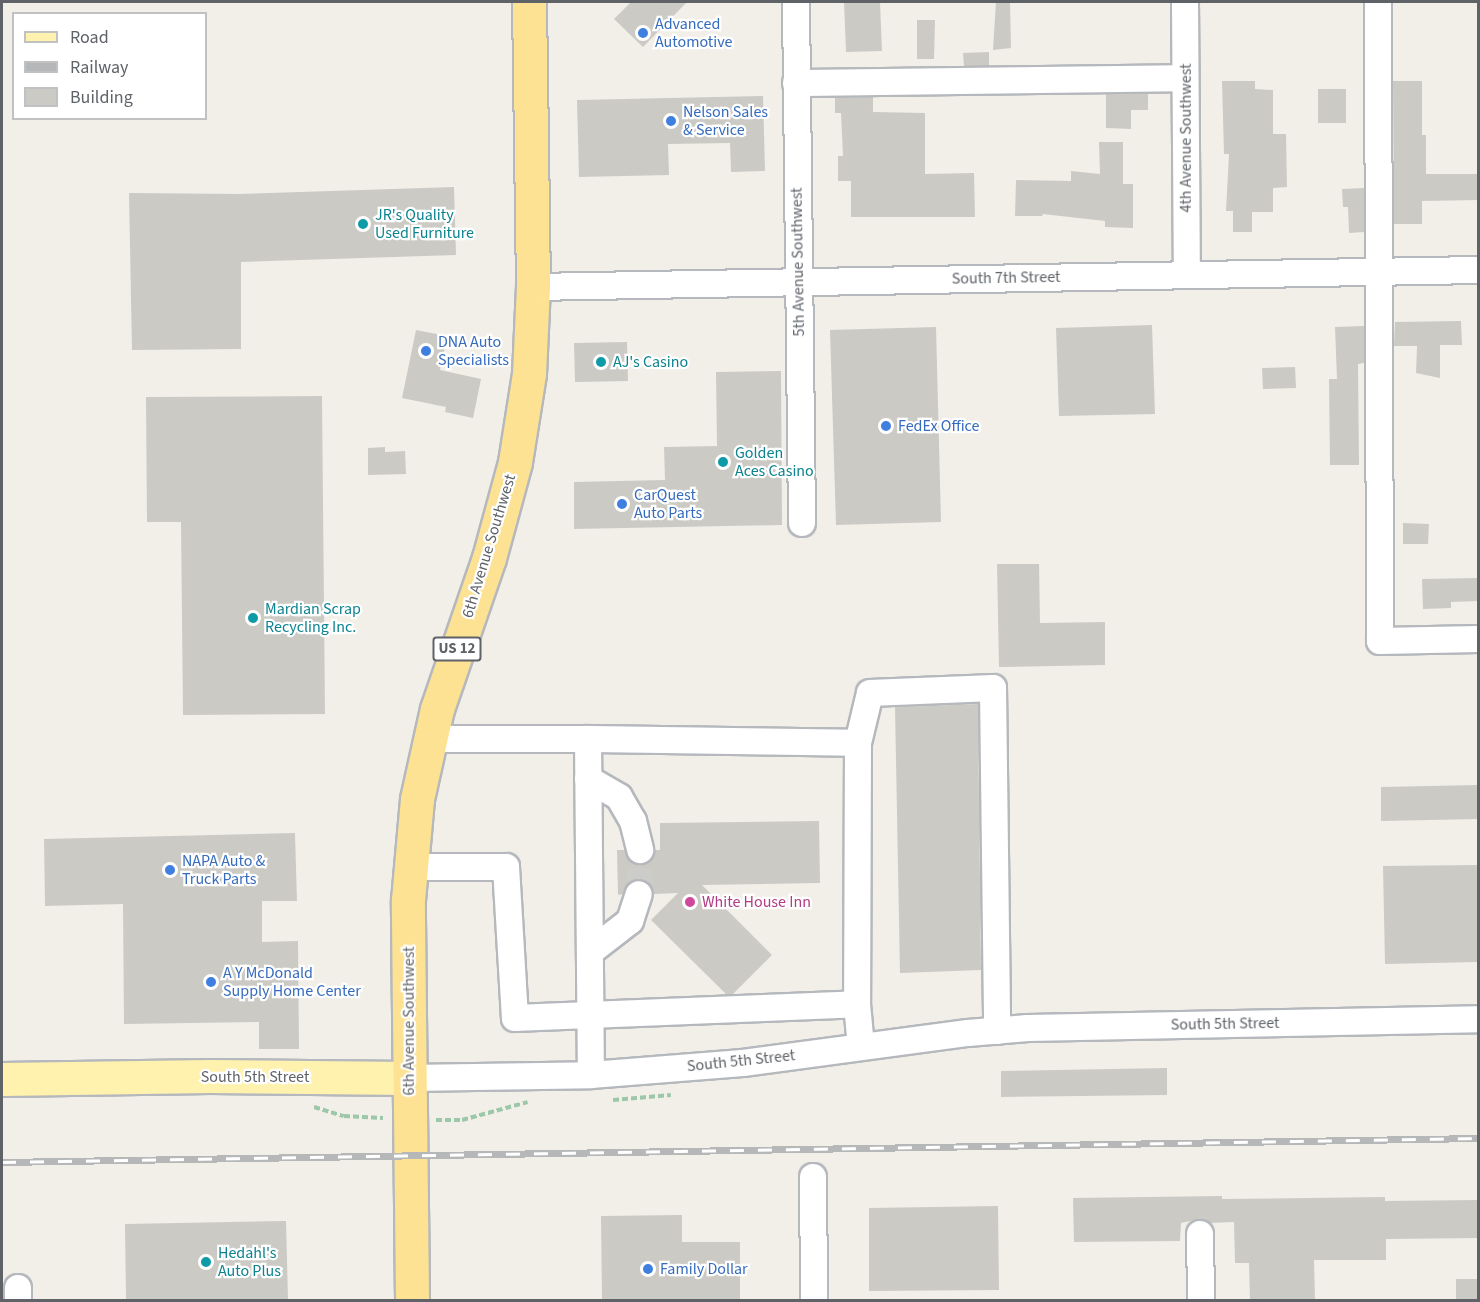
<!DOCTYPE html>
<html>
<head>
<meta charset="utf-8">
<style>
  body { margin:0 }
  #map { position:relative; width:1480px; height:1302px; overflow:hidden; background:#f1efe8; font-family:"Source Sans 3",sans-serif }
  div>[style] { position:absolute }
  .building>* { inset:0; background:#cccac5 }
  .minor-tunnel>* { height:26px; margin-top:-13px; transform-origin:0; background:repeating-linear-gradient(90deg,#ccccc8 0 26px,transparent 0 39px) }
  .path>* { height:4px; margin-top:-2px; transform-origin:0; background:repeating-linear-gradient(90deg,#9cc7a9 0 6px,transparent 0 9px) }
  .roads { filter:drop-shadow(2px 0 #b5b8bc) drop-shadow(-2px 0 #b5b8bc) drop-shadow(0 2px #b5b8bc) drop-shadow(0 -2px #b5b8bc) }
  .minor>* { height:26px; margin:-13px; padding:0 13px; transform-origin:13px; border-radius:13px; background:#fff }
  .major>* { height:33px; margin:-16.5px; padding:0 16.5px; transform-origin:16.5px; border-radius:16.5px; background:#fff2af }
  .highway>* { height:33px; margin:-16.5px; padding:0 16.5px; transform-origin:16.5px; border-radius:16.5px; background:#fde293 }
  .rail>* { height:7px; margin-top:-3.5px; transform-origin:0; background:repeating-linear-gradient(90deg,#fff 0 14px,#b6b7b8 0 28px); box-sizing:border-box; border-block:2px solid #b6b7b8 }
  .dots>* { width:16px; height:16px; translate:-50% -50%; box-sizing:border-box; border:3px solid #fff; border-radius:50% }
  span { translate:-50% -50%; white-space:nowrap; text-align:center; line-height:1.15; -webkit-text-stroke:4.5px #fff; paint-order:stroke }
  .shield-label span { padding:2px 4px; background:#fff; border:2px solid; border-radius:4px; -webkit-text-stroke-width:0 }
  .shield-label { font-size:15px; color:#5f6368; font-weight:700 }
  .shop-label { font-size:16px; color:#366cbe }
  .left { translate:0 -50%; text-align:left }
  .street-label { font-size:16px; color:#5f6368 }
  .culture-label { font-size:16px; color:#0d838f }
  .hotel-label { font-size:16px; color:#b23c85 }
  .frame { position:absolute; inset:0; border:3px solid #5f6368; pointer-events:none }
  .legend { position:absolute; left:12px; top:12px; width:195px; height:108px; box-sizing:border-box; background:#fff; border:2px solid #bfc1c3; margin:0; padding:8px 10px; list-style:none; font-size:18px; color:#5f6368 }
  .legend li { display:flex; align-items:center; gap:12px; height:30px }
  .legend b { width:30px; border:2px solid #bfc1c3 }
</style>
</head>
<body>
<div id="map">
  <div class="building">
    <div style="clip-path:polygon(631px 2px,687px 2px,643px 47px,614px 19px)"></div>
    <div style="clip-path:polygon(844px 2px,880px 2px,882px 51px,846px 52px)"></div>
    <div style="clip-path:polygon(996px 2px,1010px 2px,1011px 48px,993px 50px)"></div>
    <div style="clip-path:polygon(917px 20px,935px 20px,934px 59px,917px 59px)"></div>
    <div style="clip-path:polygon(989px 52px,989px 66px,964px 66px,963px 53px)"></div>
    <div style="clip-path:polygon(1222px 81px,1255px 81px,1255px 89px,1273px 90px,1273px 134px,1286px 134px,1287px 187px,1273px 188px,1273px 212px,1252px 212px,1252px 232px,1233px 232px,1233px 211px,1226px 211px,1229px 154px,1224px 154px)"></div>
    <div style="clip-path:polygon(1393px 81px,1422px 81px,1422px 135px,1426px 135px,1426px 174px,1479px 174px,1479px 200px,1422px 201px,1422px 224px,1394px 224px)"></div>
    <div style="clip-path:polygon(1318px 89px,1346px 89px,1346px 123px,1318px 123px)"></div>
    <div style="clip-path:polygon(1148px 93px,1148px 110px,1131px 110px,1131px 129px,1106px 128px,1106px 94px)"></div>
    <div style="clip-path:polygon(763px 96px,765px 171px,731px 172px,730px 143px,668px 144px,669px 175px,579px 177px,577px 100px)"></div>
    <div style="clip-path:polygon(873px 97px,873px 112px,925px 113px,925px 174px,974px 173px,975px 217px,851px 217px,851px 181px,838px 181px,838px 156px,843px 156px,841px 113px,835px 113px,835px 98px)"></div>
    <div style="clip-path:polygon(1099px 142px,1123px 142px,1123px 184px,1133px 184px,1133px 228px,1105px 227px,1105px 221px,1043px 214px,1042px 216px,1015px 216px,1016px 180px,1071px 181px,1071px 171px,1100px 174px)"></div>
    <div style="clip-path:polygon(454px 187px,456px 255px,241px 262px,241px 349px,132px 350px,129px 193px,239px 194px)"></div>
    <div style="clip-path:polygon(1364px 188px,1364px 232px,1349px 233px,1348px 207px,1343px 207px,1342px 189px)"></div>
    <div style="clip-path:polygon(1461px 321px,1462px 345px,1440px 345px,1440px 378px,1416px 373px,1417px 346px,1394px 346px,1395px 322px)"></div>
    <div style="clip-path:polygon(1152px 325px,1155px 414px,1059px 416px,1056px 328px)"></div>
    <div style="clip-path:polygon(1364px 326px,1364px 363px,1358px 364px,1359px 465px,1330px 465px,1329px 379px,1337px 379px,1335px 327px)"></div>
    <div style="clip-path:polygon(936px 327px,941px 522px,836px 525px,830px 330px)"></div>
    <div style="clip-path:polygon(416px 330px,447px 336px,440px 370px,481px 379px,473px 418px,445px 412px,446px 407px,402px 398px)"></div>
    <div style="clip-path:polygon(627px 342px,628px 381px,575px 382px,574px 343px)"></div>
    <div style="clip-path:polygon(1295px 367px,1296px 388px,1263px 389px,1262px 368px)"></div>
    <div style="clip-path:polygon(781px 371px,782px 525px,574px 529px,574px 482px,665px 480px,664px 447px,717px 446px,716px 372px)"></div>
    <div style="clip-path:polygon(322px 396px,325px 714px,183px 715px,181px 522px,147px 522px,146px 397px)"></div>
    <div style="clip-path:polygon(385px 447px,385px 452px,405px 451px,406px 474px,368px 475px,368px 448px)"></div>
    <div style="clip-path:polygon(1403px 523px,1429px 524px,1428px 544px,1403px 544px)"></div>
    <div style="clip-path:polygon(997px 564px,1039px 564px,1040px 623px,1105px 622px,1105px 665px,999px 667px)"></div>
    <div style="clip-path:polygon(1479px 578px,1479px 601px,1451px 602px,1451px 608px,1423px 609px,1422px 579px)"></div>
    <div style="clip-path:polygon(978px 704px,981px 970px,900px 973px,895px 707px)"></div>
    <div style="clip-path:polygon(1479px 785px,1479px 819px,1381px 821px,1381px 787px)"></div>
    <div style="clip-path:polygon(819px 821px,820px 883px,702px 885px,772px 955px,733px 994px,726px 994px,651px 920px,678px 893px,654px 894px,650px 884px,637px 879px,629px 883px,623px 894px,618px 895px,617px 850px,625px 850px,629px 860px,635px 864px,650px 861px,655px 850px,660px 850px,660px 823px)"></div>
    <div style="clip-path:polygon(295px 833px,297px 901px,262px 901px,262px 942px,298px 941px,299px 1049px,259px 1049px,259px 1022px,124px 1024px,123px 904px,45px 906px,44px 839px)"></div>
    <div style="clip-path:polygon(1479px 865px,1479px 962px,1385px 964px,1383px 866px)"></div>
    <div style="clip-path:polygon(1167px 1068px,1167px 1095px,1001px 1097px,1001px 1071px)"></div>
    <div style="clip-path:polygon(1222px 1196px,1222px 1199px,1385px 1197px,1385px 1201px,1479px 1200px,1479px 1238px,1386px 1239px,1386px 1260px,1314px 1260px,1315px 1300px,1250px 1300px,1249px 1263px,1235px 1263px,1234px 1222px,1209px 1223px,1200px 1219px,1181px 1223px,1180px 1241px,1074px 1242px,1073px 1198px)"></div>
    <div style="clip-path:polygon(998px 1206px,999px 1290px,869px 1291px,869px 1208px)"></div>
    <div style="clip-path:polygon(682px 1215px,682px 1242px,740px 1242px,740px 1300px,602px 1300px,601px 1216px)"></div>
    <div style="clip-path:polygon(286px 1221px,288px 1300px,126px 1300px,125px 1224px)"></div>
    <div style="clip-path:polygon(1456px 1279px,1479px 1279px,1479px 1300px,1456px 1300px)"></div>
  </div>
  <div class="minor-tunnel">
    <div style="left:639px;top:894px;width:44px;rotate:-88.7deg"></div>
  </div>
  <div class="path">
    <div style="left:613px;top:1100px;width:58px;rotate:-4.9deg"></div>
    <div style="left:314px;top:1107px;width:31px;rotate:17deg"></div>
    <div style="left:344px;top:1116px;width:39px;rotate:3deg"></div>
    <div style="left:436px;top:1120px;width:26px"></div>
    <div style="left:462px;top:1120px;width:68px;rotate:-15.3deg"></div>
  </div>
  <div class="roads">
    <div class="minor">
      <div style="left:796px;top:2px;width:521px;rotate:89.34deg"></div>
      <div style="left:1185px;top:2px;width:273px;rotate:89.6deg"></div>
      <div style="left:1378px;top:2px;width:639px;rotate:89.82deg"></div>
      <div style="left:1380px;top:641px;width:98px;rotate:-1.2deg"></div>
      <div style="left:796px;top:83px;width:389px;rotate:-0.7deg"></div>
      <div style="left:533px;top:287px;width:945px;rotate:-1.03deg"></div>
      <div style="left:429px;top:739px;width:159px"></div>
      <div style="left:588px;top:739px;width:336px;rotate:89.5deg"></div>
      <div style="left:588px;top:739px;width:270px;rotate:0.8deg"></div>
      <div style="left:858px;top:743px;width:261px;rotate:90.2deg"></div>
      <div style="left:857px;top:1004px;width:43px;rotate:84.7deg"></div>
      <div style="left:858px;top:743px;width:51px;rotate:-76.5deg"></div>
      <div style="left:870px;top:693px;width:123px;rotate:-2.3deg"></div>
      <div style="left:993px;top:688px;width:343px;rotate:89.3deg"></div>
      <div style="left:588px;top:779px;width:36px;rotate:30deg"></div>
      <div style="left:619px;top:797px;width:28px;rotate:60deg"></div>
      <div style="left:633px;top:821px;width:30px;rotate:76deg"></div>
      <div style="left:411px;top:867px;width:95px"></div>
      <div style="left:506px;top:867px;width:151px;rotate:86.6deg"></div>
      <div style="left:515px;top:1018px;width:342px;rotate:-2.3deg"></div>
      <div style="left:590px;top:952px;width:51px;rotate:-37.8deg"></div>
      <div style="left:630px;top:921px;width:28px;rotate:-72deg"></div>
      <div style="left:409px;top:1078px;width:182px;rotate:-0.9deg"></div>
      <div style="left:591px;top:1075px;width:152px;rotate:-4.5deg"></div>
      <div style="left:743px;top:1063px;width:227px;rotate:-7.6deg"></div>
      <div style="left:968px;top:1033px;width:60px;rotate:-4.8deg"></div>
      <div style="left:1028px;top:1028px;width:450px;rotate:-1.1deg"></div>
      <div style="left:813px;top:1177px;width:123px;rotate:89.5deg"></div>
      <div style="left:1200px;top:1234px;width:66px;rotate:89.1deg"></div>
      <div style="left:18px;top:1288px;width:12px;rotate:90deg"></div>
    </div>
    <div class="major">
      <div style="left:2px;top:1079px;width:208px;rotate:-0.8deg"></div>
      <div style="left:210px;top:1076px;width:199px;rotate:0.6deg"></div>
    </div>
    <div class="highway">
      <div style="left:412px;top:1300px;width:400px;rotate:-90.6deg"></div>
      <div style="left:408px;top:900px;width:101px;rotate:-84.9deg"></div>
      <div style="left:417px;top:799px;width:92px;rotate:-77.5deg"></div>
      <div style="left:437px;top:709px;width:160px;rotate:-71deg"></div>
      <div style="left:489px;top:558px;width:99px;rotate:-74.8deg"></div>
      <div style="left:515px;top:462px;width:89px;rotate:-81deg"></div>
      <div style="left:529px;top:374px;width:87px;rotate:-87.4deg"></div>
      <div style="left:533px;top:287px;width:285px;rotate:-90.8deg"></div>
    </div>
  </div>
  <div class="rail">
    <div style="left:2px;top:1162px;width:1476px;rotate:-0.93deg"></div>
  </div>
  <div class="dots">
    <div style="left:643px;top:33px;background:#3f7fe0"></div>
    <div style="left:671px;top:121px;background:#3f7fe0"></div>
    <div style="left:363px;top:224px;background:#0f9aa8"></div>
    <div style="left:426px;top:351px;background:#3f7fe0"></div>
    <div style="left:601px;top:362px;background:#0f9aa8"></div>
    <div style="left:886px;top:426px;background:#3f7fe0"></div>
    <div style="left:723px;top:462px;background:#0f9aa8"></div>
    <div style="left:622px;top:504px;background:#3f7fe0"></div>
    <div style="left:253px;top:618px;background:#0f9aa8"></div>
    <div style="left:170px;top:870px;background:#3f7fe0"></div>
    <div style="left:690px;top:902px;background:#d1479c"></div>
    <div style="left:211px;top:982px;background:#3f7fe0"></div>
    <div style="left:206px;top:1262px;background:#0f9aa8"></div>
    <div style="left:648px;top:1269px;background:#3f7fe0"></div>
  </div>
  <div class="shield-label">
    <span style="left:457px;top:649px">US 12</span>
  </div>
  <div class="shop-label">
    <span class="left" style="left:655px;top:33px">Advanced<br>Automotive</span>
    <span class="left" style="left:683px;top:121px">Nelson Sales<br>&amp; Service</span>
    <span class="left" style="left:438px;top:351px">DNA Auto<br>Specialists</span>
    <span class="left" style="left:898px;top:426px">FedEx Office</span>
    <span class="left" style="left:634px;top:504px">CarQuest<br>Auto Parts</span>
    <span class="left" style="left:182px;top:870px">NAPA Auto &amp;<br>Truck Parts</span>
    <span class="left" style="left:223px;top:982px">A Y McDonald<br>Supply Home Center</span>
    <span class="left" style="left:660px;top:1269px">Family Dollar</span>
  </div>
  <div class="street-label">
    <span style="left:1186px;top:138px;rotate:-90deg">4th Avenue Southwest</span>
    <span style="left:798px;top:262px;rotate:-91deg">5th Avenue Southwest</span>
    <span style="left:1006px;top:278px;rotate:-1deg">South 7th Street</span>
    <span style="left:489px;top:546px;rotate:-73deg">6th Avenue Southwest</span>
    <span style="left:409px;top:1021px;rotate:-90deg">6th Avenue Southwest</span>
    <span style="left:1225px;top:1024px;rotate:-1deg">South 5th Street</span>
    <span style="left:741px;top:1061px;rotate:-6deg">South 5th Street</span>
    <span style="left:255px;top:1077px">South 5th Street</span>
  </div>
  <div class="culture-label">
    <span class="left" style="left:375px;top:224px">JR's Quality<br>Used Furniture</span>
    <span class="left" style="left:613px;top:362px">AJ's Casino</span>
    <span class="left" style="left:735px;top:462px">Golden<br>Aces Casino</span>
    <span class="left" style="left:265px;top:618px">Mardian Scrap<br>Recycling Inc.</span>
    <span class="left" style="left:218px;top:1262px">Hedahl's<br>Auto Plus</span>
  </div>
  <div class="hotel-label">
    <span class="left" style="left:702px;top:902px">White House Inn</span>
  </div>
  <div class="frame"></div>
  <ul class="legend">
  <li><b style="height:8px;background:#fff2af"></b>Road</li>
  <li><b style="height:8px;background:#b6b7b8"></b>Railway</li>
  <li><b style="height:16px;background:#cccac5"></b>Building</li>
  </ul>
</div>
</body>
</html>
